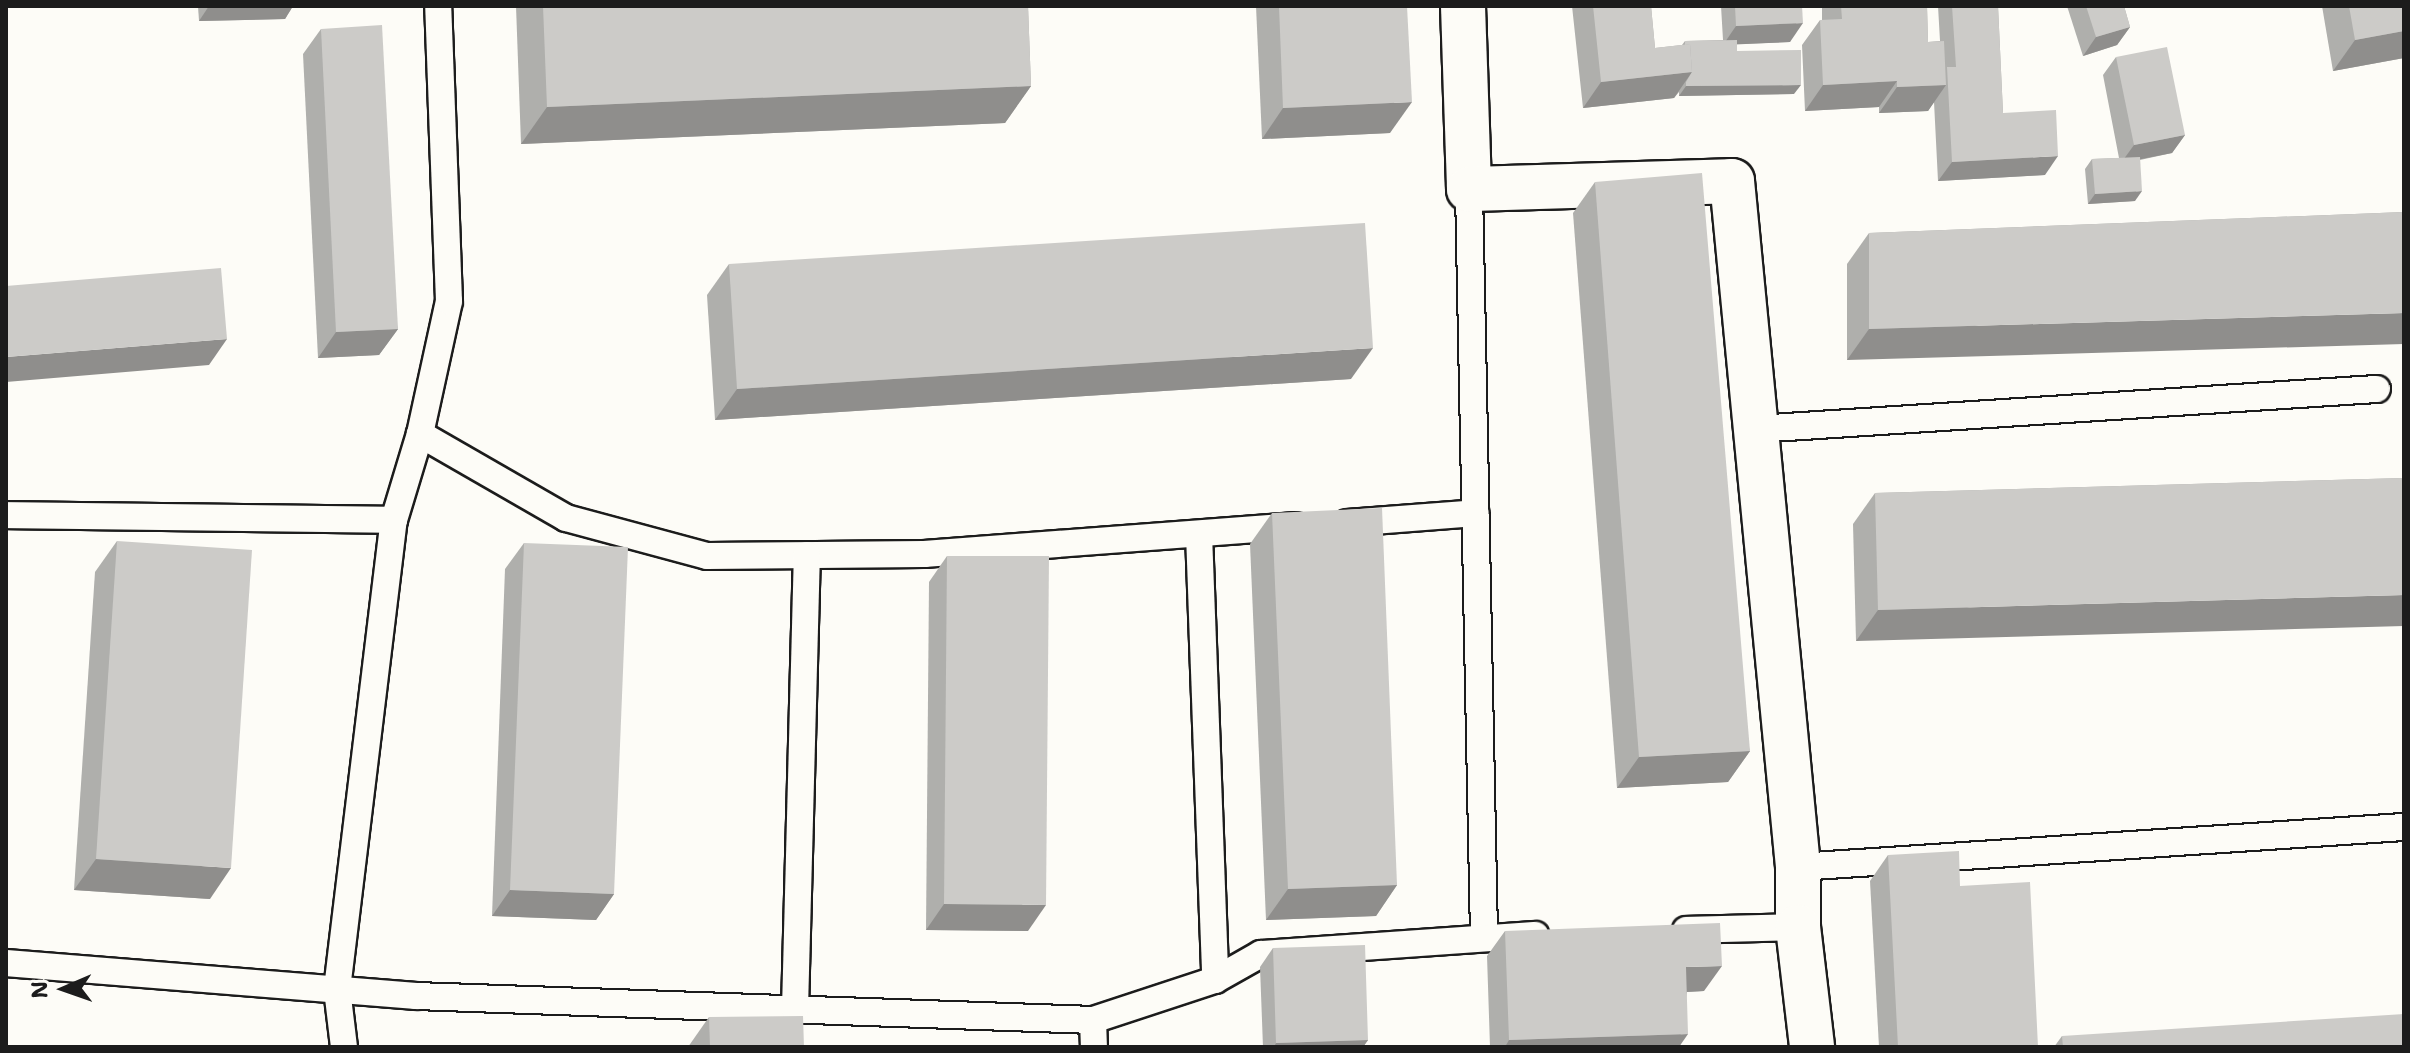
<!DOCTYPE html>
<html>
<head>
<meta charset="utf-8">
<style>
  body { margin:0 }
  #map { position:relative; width:2410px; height:1053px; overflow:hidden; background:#fdfcf7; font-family:"Shantell Sans",sans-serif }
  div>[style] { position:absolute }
  .roads { filter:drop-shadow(2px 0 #1c1c1c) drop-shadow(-2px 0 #1c1c1c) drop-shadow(0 2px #1c1c1c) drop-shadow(0 -2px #1c1c1c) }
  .service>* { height:26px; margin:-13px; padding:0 13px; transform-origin:13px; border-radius:13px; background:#fdfcf7 }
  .minor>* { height:44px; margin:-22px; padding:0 22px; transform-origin:22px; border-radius:22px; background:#fdfcf7 }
  .wall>* { inset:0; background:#afafac }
  .shaded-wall>* { inset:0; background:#8f8e8c }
  .building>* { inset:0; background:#cccbc8 }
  span { translate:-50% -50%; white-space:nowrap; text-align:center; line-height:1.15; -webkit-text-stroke:8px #fdfcf7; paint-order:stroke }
  .frame { position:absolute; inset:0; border:8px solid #1c1c1c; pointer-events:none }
  .north { position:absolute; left:24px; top:949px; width:80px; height:80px; -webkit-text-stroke:6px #fdfcf7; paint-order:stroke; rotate:268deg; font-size:22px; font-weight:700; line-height:32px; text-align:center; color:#1c1c1c }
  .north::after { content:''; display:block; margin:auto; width:28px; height:36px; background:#1c1c1c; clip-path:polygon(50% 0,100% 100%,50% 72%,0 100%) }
</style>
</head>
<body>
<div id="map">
  <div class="roads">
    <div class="service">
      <div style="left:1469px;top:189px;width:747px;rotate:88.85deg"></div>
      <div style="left:1756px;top:429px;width:622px;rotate:-3.69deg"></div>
      <div style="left:420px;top:434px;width:168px;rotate:29.9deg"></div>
      <div style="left:566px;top:518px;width:146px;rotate:15.1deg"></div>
      <div style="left:707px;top:556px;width:217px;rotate:-0.5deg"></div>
      <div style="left:924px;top:554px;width:373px;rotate:-4.3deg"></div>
      <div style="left:6px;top:515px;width:388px;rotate:0.7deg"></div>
      <div style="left:1347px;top:523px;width:129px;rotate:-4.4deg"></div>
      <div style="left:1199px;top:534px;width:446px;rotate:87.9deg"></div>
      <div style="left:1798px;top:867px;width:607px;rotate:-3.78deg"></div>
      <div style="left:1686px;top:930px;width:112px;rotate:-1.5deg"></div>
      <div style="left:6px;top:963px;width:411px;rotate:4.6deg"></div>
      <div style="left:416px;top:996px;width:677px;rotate:2.03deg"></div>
      <div style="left:1093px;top:1020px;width:128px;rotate:-18.2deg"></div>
      <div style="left:1215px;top:980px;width:53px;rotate:-29.5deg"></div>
      <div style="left:1261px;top:954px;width:275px;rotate:-4deg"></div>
      <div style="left:795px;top:1009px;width:454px;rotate:-88.5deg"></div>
      <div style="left:1093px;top:1020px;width:27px;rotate:88deg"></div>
      <div style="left:344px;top:1047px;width:58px;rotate:-96.9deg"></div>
      <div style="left:337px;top:989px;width:472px;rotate:-83.1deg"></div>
      <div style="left:394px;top:520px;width:90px;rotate:-73.2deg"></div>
      <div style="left:420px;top:434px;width:136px;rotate:-77.7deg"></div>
      <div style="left:449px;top:301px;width:295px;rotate:-92.1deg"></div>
    </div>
    <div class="minor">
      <div style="left:1463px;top:6px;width:183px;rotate:88.1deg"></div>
      <div style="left:1469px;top:189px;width:263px;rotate:-1.7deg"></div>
      <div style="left:1732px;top:181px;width:689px;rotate:84.5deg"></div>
      <div style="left:1798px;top:867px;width:60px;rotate:90deg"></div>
      <div style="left:1798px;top:927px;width:121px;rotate:83.3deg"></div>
    </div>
  </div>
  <div class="wall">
    <div style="clip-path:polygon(198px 6px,293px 6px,285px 19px,199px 21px)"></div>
    <div style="clip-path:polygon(516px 6px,1028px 6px,1031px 86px,1005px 123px,521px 144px)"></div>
    <div style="clip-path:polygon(1256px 6px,1407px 6px,1390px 133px,1262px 139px)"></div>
    <div style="clip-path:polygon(1572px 6px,1651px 6px,1655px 48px,1682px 45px,1685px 41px,1723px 40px,1721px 6px,1802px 6px,1790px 42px,1737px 44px,1737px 51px,1794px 94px,1679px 96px,1679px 92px,1674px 98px,1583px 108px)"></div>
    <div style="clip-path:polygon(1822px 6px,1927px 6px,1928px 42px,1940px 41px,1938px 6px,1998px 6px,2003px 113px,2045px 175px,1938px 181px,1934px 102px,1928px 111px,1879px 113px,1879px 107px,1805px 111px,1802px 45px,1820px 20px,1822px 20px)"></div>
    <div style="clip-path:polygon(2067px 6px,2124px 6px,2130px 27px,2117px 45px,2083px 56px)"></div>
    <div style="clip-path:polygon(2322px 6px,2404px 6px,2404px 58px,2333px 71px)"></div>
    <div style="clip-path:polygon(321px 29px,398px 329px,379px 355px,318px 358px,303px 54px)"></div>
    <div style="clip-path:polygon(2116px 57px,2185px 135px,2172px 153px,2140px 160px,2135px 201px,2088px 204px,2085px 169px,2092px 159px,2119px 158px,2103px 75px)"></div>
    <div style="clip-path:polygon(1595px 182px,1750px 751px,1728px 782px,1617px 788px,1573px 213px)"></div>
    <div style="clip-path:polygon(2404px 212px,1847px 360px,1847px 264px,1869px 233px)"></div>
    <div style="clip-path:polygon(729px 264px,1351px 379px,715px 420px,707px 295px)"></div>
    <div style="clip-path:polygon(2404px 478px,1856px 641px,1853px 524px,1875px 493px)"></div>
    <div style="clip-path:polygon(1272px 513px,1397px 885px,1376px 916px,1266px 920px,1250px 544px)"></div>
    <div style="clip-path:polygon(117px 541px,210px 899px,74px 890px,95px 572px)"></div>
    <div style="clip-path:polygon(524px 543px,614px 894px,596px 920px,492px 916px,505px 569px)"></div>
    <div style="clip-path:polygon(947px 556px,1028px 931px,926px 930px,929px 582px)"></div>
    <div style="clip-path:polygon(1888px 855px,1960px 886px,2038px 1047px,1879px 1047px,1870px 881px)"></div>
    <div style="clip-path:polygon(1505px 931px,1704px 991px,1687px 992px,1679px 1047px,1490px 1047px,1487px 956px)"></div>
    <div style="clip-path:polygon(1273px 948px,1368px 1040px,1363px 1047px,1263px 1047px,1260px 967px)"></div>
    <div style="clip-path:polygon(709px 1017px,804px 1047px,688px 1047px)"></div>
    <div style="clip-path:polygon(2062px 1036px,2404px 1047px,2054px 1047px)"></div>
  </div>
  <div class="shaded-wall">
    <div style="clip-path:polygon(209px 6px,293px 6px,285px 19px,199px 21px)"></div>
    <div style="clip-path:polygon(1803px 23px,1790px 42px,1723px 45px,1736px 26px)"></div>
    <div style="clip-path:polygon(2130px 27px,2117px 45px,2083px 56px,2096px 37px)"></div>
    <div style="clip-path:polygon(2404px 31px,2404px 58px,2333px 71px,2355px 40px)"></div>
    <div style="clip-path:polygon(1692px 72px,1674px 98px,1583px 108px,1601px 82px)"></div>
    <div style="clip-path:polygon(1897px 81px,1879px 107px,1805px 111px,1823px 85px)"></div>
    <div style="clip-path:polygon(1801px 85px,1794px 94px,1679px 96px,1686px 86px)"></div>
    <div style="clip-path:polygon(1946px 85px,1928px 111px,1879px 113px,1897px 87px)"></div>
    <div style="clip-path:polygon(1031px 86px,1005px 123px,521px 144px,547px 107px)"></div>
    <div style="clip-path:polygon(1412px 102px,1390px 133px,1262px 139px,1283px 108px)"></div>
    <div style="clip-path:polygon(2185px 135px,2172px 153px,2121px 163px,2134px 145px)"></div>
    <div style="clip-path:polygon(2058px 156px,2045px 175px,1938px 181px,1952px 162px)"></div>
    <div style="clip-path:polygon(2142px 191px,2135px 201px,2088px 204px,2095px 194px)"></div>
    <div style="clip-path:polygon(2404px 313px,2404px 344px,1847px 360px,1869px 329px)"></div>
    <div style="clip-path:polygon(398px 329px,379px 355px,318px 358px,336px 332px)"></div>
    <div style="clip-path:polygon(227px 339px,209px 365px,6px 382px,6px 357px)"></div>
    <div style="clip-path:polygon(1373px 348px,1351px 379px,715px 420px,737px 389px)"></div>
    <div style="clip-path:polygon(2404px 595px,2404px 626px,1856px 641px,1878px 610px)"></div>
    <div style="clip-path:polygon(1750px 751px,1728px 782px,1617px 788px,1639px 757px)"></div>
    <div style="clip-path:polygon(96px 859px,231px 868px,210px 899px,74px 890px)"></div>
    <div style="clip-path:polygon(1397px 885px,1376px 916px,1266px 920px,1288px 889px)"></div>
    <div style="clip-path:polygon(510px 890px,614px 894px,596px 920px,492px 916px)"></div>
    <div style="clip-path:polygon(944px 904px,1046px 905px,1028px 931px,926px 930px)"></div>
    <div style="clip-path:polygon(1722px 966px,1704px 991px,1668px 993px,1686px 967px)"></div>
    <div style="clip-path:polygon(1688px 1034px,1679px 1047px,1505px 1047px,1509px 1040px)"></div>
    <div style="clip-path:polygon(1368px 1040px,1363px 1047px,1274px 1047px,1276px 1043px)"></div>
  </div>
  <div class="building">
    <div style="clip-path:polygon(543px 6px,1028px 6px,1031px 86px,547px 107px)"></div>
    <div style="clip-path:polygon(1279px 6px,1407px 6px,1412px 102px,1283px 108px)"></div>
    <div style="clip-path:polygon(1593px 6px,1651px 6px,1655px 48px,1690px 44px,1692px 72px,1601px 82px)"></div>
    <div style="clip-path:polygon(1735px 6px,1802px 6px,1803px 23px,1736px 26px)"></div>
    <div style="clip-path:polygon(1841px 6px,1927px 6px,1928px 42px,1944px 41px,1946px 85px,1897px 87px,1897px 81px,1823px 85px,1820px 20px,1842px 19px)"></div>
    <div style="clip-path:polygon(1952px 6px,1998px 6px,2003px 113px,2056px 110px,2058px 156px,1952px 162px,1947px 67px,1956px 67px)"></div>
    <div style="clip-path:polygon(2086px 6px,2124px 6px,2130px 27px,2096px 37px)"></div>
    <div style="clip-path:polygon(2349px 6px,2404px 6px,2404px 31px,2355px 40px)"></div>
    <div style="clip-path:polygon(382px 25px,398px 329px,336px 332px,321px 29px)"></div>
    <div style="clip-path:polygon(1737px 40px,1737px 51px,1801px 50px,1801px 85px,1686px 86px,1686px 82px,1692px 72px,1690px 44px,1685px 45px,1685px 41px)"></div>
    <div style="clip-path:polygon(2167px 47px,2185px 135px,2134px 145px,2116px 57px)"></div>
    <div style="clip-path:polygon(2140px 157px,2142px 191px,2095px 194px,2092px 159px)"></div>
    <div style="clip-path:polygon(1702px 173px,1750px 751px,1639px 757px,1595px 182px)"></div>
    <div style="clip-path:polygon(2404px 212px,2404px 313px,1869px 329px,1869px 233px)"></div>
    <div style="clip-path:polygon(1365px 223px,1373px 348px,737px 389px,729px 264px)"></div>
    <div style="clip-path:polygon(221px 268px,227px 339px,6px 357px,6px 286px)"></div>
    <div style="clip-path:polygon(2404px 478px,2404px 595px,1878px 610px,1875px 493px)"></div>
    <div style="clip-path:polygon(1382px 508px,1397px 885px,1288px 889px,1272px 513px)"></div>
    <div style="clip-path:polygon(117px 541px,252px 550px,231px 868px,96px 859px)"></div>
    <div style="clip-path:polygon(524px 543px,628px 547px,614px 894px,510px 890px)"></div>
    <div style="clip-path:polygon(947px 556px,1049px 556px,1046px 905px,944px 904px)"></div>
    <div style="clip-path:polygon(1959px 851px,1960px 886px,2030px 882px,2038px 1047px,1898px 1047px,1888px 855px)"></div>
    <div style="clip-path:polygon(1720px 923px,1722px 966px,1686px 967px,1688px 1034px,1509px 1040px,1505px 931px)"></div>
    <div style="clip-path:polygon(1365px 945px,1368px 1040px,1276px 1043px,1273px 948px)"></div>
    <div style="clip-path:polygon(2404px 1014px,2404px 1047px,2063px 1047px,2062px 1036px)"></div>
    <div style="clip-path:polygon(803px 1016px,804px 1047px,710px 1047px,709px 1017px)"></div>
  </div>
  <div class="frame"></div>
  <div class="north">N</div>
</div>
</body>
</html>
